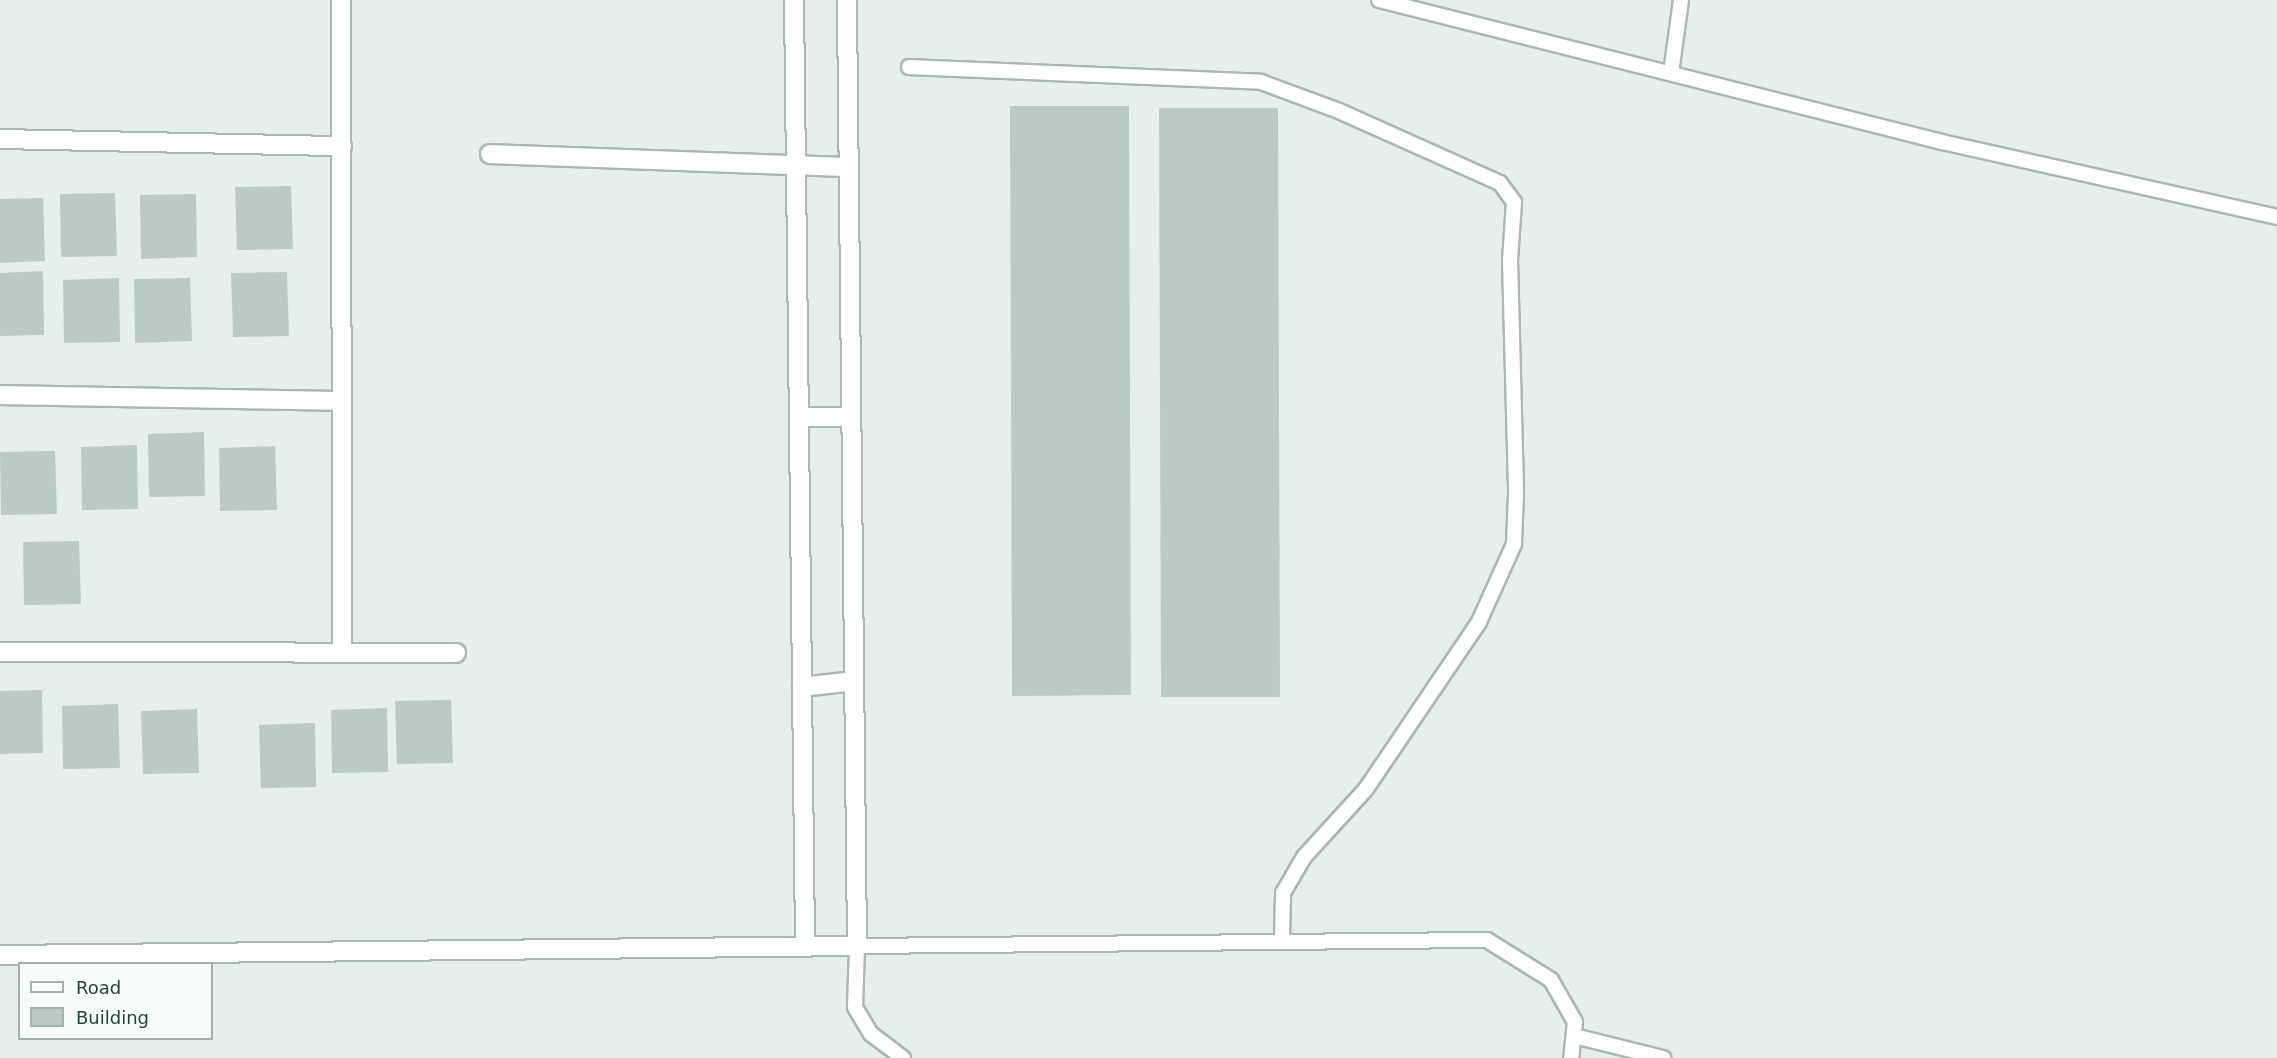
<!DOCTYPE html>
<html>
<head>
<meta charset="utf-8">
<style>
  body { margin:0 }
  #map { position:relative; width:2277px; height:1058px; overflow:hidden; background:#e6efeb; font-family:"DejaVu Sans",sans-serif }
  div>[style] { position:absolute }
  .building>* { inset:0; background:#bbcac4 }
  .roads { filter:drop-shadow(2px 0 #a8b8b2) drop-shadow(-2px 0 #a8b8b2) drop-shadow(0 2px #a8b8b2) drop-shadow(0 -2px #a8b8b2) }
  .service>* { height:14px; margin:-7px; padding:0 7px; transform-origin:7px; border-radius:7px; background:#fff }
  .minor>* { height:18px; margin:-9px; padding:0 9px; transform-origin:9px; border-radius:9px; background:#fff }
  span { translate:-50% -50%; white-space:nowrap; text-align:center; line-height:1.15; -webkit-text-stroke:5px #f7fbf9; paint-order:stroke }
  .legend { position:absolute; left:18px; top:962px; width:195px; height:78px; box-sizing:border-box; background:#f7fbf9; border:2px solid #a3b1ad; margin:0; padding:8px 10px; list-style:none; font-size:18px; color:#24423a }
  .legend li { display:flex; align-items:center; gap:12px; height:30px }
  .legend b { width:30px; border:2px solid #a3b1ad }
</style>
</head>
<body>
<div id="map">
  <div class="building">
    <div style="clip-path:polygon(1010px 106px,1129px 106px,1131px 695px,1012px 696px)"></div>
    <div style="clip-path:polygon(1159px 108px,1278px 108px,1280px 697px,1161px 697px)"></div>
    <div style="clip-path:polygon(291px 186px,293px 249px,237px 250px,235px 187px)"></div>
    <div style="clip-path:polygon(115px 193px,117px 256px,61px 257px,60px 194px)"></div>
    <div style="clip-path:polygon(196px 194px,197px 257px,141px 259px,140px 195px)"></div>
    <div style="clip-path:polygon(43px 198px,45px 261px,0 263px,0 199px)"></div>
    <div style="clip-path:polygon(43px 271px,44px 335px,0 336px,0 273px)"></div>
    <div style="clip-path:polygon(287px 272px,289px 336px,233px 337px,231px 273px)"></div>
    <div style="clip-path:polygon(119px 278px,120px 342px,64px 343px,63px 280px)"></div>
    <div style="clip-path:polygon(190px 278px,192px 341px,135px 343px,134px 279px)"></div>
    <div style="clip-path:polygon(204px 432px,205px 496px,149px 497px,148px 434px)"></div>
    <div style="clip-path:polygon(137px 445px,138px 509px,82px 510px,81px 447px)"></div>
    <div style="clip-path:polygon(275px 446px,277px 510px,220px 511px,219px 448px)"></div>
    <div style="clip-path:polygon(55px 451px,57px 514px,1px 515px,0 452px)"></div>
    <div style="clip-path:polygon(79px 541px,81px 604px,24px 605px,23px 542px)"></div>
    <div style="clip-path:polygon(42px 690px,43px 753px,0 754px,0 691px)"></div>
    <div style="clip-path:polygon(451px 700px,453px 763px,397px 764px,395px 701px)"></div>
    <div style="clip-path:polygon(118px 704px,120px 768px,63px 769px,62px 706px)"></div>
    <div style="clip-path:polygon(387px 708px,388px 772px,332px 773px,331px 710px)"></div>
    <div style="clip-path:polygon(197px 709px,199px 773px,143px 774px,141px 711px)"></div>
    <div style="clip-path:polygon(315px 723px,316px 787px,261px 788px,259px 725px)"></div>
  </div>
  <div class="roads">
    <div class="service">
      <div style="left:1379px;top:0;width:581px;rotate:14.16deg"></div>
      <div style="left:1942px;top:142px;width:343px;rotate:12.6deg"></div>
      <div style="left:909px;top:67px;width:352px;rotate:2.4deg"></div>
      <div style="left:1261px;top:82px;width:83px;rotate:20.4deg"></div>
      <div style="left:1339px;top:111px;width:176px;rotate:24.1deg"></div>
      <div style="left:1500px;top:183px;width:24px;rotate:54deg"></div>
      <div style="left:1514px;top:202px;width:58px;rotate:93.9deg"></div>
      <div style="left:1510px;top:260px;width:234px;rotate:88.5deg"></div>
      <div style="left:1516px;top:494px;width:50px;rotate:92.3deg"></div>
      <div style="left:1514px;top:544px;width:85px;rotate:114.2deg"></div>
      <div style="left:1479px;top:622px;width:202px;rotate:124.1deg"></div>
      <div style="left:1366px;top:789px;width:92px;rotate:132.4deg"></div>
      <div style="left:1304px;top:857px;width:42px;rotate:120.3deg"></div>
      <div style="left:1283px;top:893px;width:49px;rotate:91.2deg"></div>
      <div style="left:1671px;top:73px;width:74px;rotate:-82.2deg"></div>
      <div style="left:1574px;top:1036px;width:92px;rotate:13.9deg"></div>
      <div style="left:903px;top:1058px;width:40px;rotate:-143deg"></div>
      <div style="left:871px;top:1034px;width:31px;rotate:-121deg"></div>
      <div style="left:855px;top:1007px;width:61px;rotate:-88.1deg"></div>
      <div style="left:857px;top:946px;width:630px;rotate:-0.55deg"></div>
      <div style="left:1487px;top:940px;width:75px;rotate:32deg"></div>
      <div style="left:1551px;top:980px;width:48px;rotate:60.3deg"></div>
      <div style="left:1575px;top:1022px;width:36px;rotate:96deg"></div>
    </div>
    <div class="minor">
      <div style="left:341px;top:0;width:652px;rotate:89.91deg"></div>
      <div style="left:794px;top:0;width:946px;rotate:89.33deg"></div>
      <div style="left:0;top:139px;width:342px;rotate:1.2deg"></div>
      <div style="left:490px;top:154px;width:359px;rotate:2.1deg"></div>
      <div style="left:0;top:395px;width:342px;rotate:1deg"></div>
      <div style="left:799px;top:417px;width:52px"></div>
      <div style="left:0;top:652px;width:456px;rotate:0.1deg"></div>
      <div style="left:802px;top:687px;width:52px;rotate:-6.6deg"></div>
      <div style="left:0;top:955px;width:857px;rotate:-0.6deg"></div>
      <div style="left:857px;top:946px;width:946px;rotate:-90.61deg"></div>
    </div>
  </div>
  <ul class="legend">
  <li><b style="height:8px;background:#fff"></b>Road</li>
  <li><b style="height:16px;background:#bbcac4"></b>Building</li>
  </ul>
</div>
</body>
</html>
